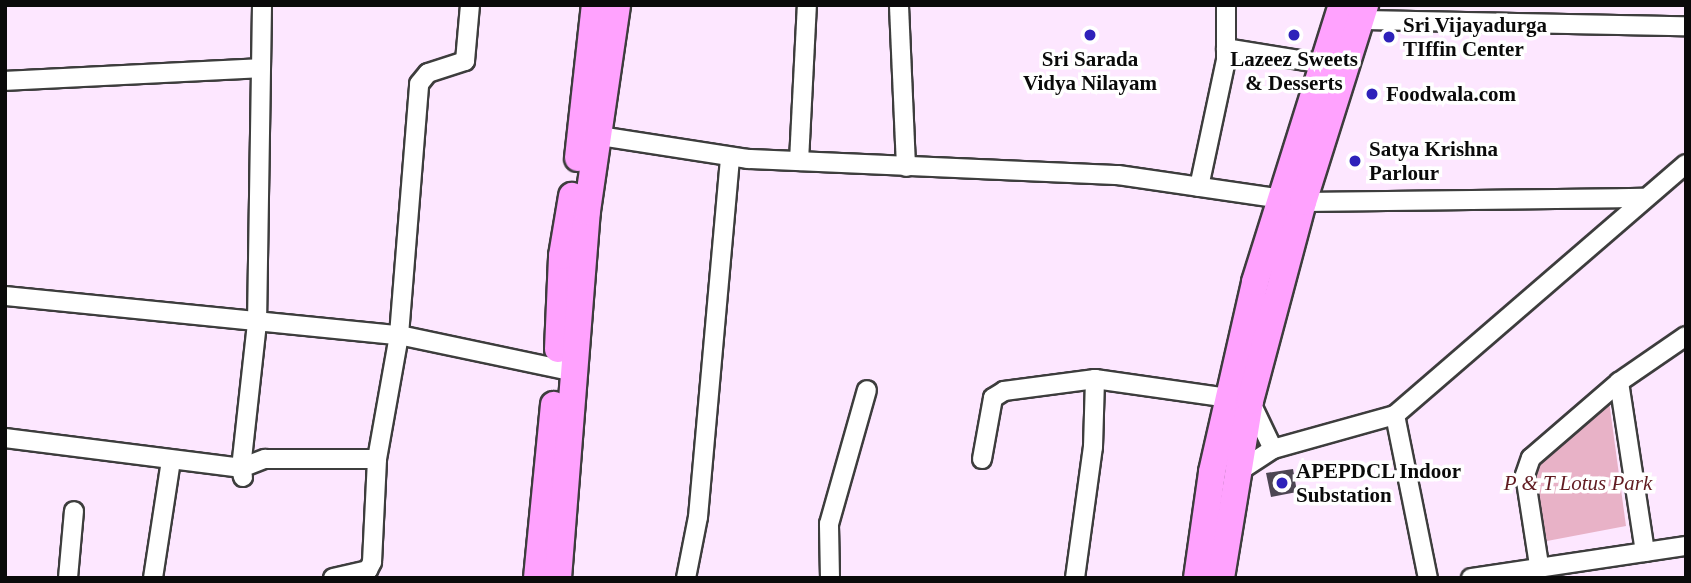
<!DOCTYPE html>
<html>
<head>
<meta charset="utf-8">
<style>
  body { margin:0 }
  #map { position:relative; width:1691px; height:583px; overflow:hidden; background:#fde7ff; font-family:"Times New Roman",serif }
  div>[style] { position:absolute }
  .green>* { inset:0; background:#e8b2c7 }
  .building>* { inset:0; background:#4d4653 }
  .roads { filter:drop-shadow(2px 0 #3d3d3d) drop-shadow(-2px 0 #3d3d3d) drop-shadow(0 2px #3d3d3d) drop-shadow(0 -2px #3d3d3d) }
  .street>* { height:18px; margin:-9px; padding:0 9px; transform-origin:9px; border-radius:9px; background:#fff }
  .secondary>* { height:26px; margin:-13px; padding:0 13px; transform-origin:13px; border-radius:13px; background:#ffa2fe }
  .dots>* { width:19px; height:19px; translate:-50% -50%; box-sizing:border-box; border:4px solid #fff; border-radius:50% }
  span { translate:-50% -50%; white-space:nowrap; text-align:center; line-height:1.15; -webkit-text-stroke:7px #fff; paint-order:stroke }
  .poi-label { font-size:21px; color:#0a0a0a; font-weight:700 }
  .left { translate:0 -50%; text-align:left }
  .park-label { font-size:21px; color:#611b21; font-style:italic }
  .frame { position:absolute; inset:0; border:7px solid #0a0a0a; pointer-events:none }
</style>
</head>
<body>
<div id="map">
  <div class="green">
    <div style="clip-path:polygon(1609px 401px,1626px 526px,1547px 541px,1532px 466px)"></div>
  </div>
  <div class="building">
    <div style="clip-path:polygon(1293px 469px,1297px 492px,1271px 497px,1266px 473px)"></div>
  </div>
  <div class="roads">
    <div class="street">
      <div style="left:899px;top:6px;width:161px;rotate:87.5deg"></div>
      <div style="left:1361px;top:20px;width:325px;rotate:1.1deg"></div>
      <div style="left:1226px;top:48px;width:99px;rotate:9.3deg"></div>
      <div style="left:5px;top:81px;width:255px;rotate:-2.9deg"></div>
      <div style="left:587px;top:134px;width:163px;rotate:8.8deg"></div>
      <div style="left:748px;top:159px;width:370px;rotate:2.5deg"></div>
      <div style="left:1118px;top:175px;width:187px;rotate:8.3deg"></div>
      <div style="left:1303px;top:202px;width:340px;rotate:-0.7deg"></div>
      <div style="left:799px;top:161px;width:156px;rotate:-87.1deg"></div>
      <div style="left:1199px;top:187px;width:130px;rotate:-78deg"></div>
      <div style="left:1226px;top:60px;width:55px;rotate:-90deg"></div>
      <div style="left:5px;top:296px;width:396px;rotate:5.7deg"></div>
      <div style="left:399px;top:335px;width:179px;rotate:11.9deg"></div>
      <div style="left:1619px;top:382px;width:172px;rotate:81.3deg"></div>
      <div style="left:1395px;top:415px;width:166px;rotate:78.6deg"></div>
      <div style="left:5px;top:438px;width:238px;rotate:7.2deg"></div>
      <div style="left:241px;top:468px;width:145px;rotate:-83.7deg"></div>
      <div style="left:257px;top:324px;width:319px;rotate:-89.1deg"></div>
      <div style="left:982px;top:459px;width:62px;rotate:-79.8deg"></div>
      <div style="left:993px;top:398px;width:13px;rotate:-32deg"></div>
      <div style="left:1004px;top:391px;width:92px;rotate:-7.5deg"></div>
      <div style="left:1095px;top:379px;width:157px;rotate:8.1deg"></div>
      <div style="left:1250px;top:401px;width:53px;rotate:64.4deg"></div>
      <div style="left:1238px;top:472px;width:42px;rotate:-33.3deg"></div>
      <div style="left:1273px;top:449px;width:127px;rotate:-15.6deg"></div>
      <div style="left:1395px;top:415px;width:384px;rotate:-40.8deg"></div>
      <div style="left:243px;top:477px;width:9px;rotate:-103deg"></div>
      <div style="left:241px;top:468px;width:26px;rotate:-21deg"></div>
      <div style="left:265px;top:459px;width:112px"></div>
      <div style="left:1539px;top:565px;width:91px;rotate:-98.8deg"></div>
      <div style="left:1525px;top:475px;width:18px;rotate:-71deg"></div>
      <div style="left:1531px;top:458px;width:116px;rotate:-40.8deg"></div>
      <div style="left:1619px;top:382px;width:81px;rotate:-34.5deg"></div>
      <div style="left:68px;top:578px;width:67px;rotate:-84.9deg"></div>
      <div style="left:153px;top:578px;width:119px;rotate:-81.3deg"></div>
      <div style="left:333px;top:578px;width:36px;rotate:-13deg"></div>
      <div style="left:368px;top:570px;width:9px;rotate:-63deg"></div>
      <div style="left:372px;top:562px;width:103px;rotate:-87.2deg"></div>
      <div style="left:377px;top:459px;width:126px;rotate:-79.9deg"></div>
      <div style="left:399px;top:335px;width:252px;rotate:-85.4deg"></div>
      <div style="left:419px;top:84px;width:14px;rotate:-51deg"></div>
      <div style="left:428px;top:73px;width:39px;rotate:-18deg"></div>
      <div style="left:465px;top:61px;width:56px;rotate:-84.9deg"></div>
      <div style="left:686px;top:578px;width:62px;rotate:-78.9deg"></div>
      <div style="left:698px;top:517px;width:361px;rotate:-84.9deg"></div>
      <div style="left:830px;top:578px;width:54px;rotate:-91.1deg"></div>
      <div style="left:829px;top:524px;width:139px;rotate:-74.2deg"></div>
      <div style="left:1075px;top:578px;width:132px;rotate:-82.2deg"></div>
      <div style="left:1093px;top:447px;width:68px;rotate:-88.3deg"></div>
      <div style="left:1471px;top:578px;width:217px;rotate:-8.5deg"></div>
    </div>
    <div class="secondary">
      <div style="left:578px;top:158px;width:154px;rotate:-83.7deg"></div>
      <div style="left:558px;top:349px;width:93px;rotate:-87.5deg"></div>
      <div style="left:562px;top:256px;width:61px;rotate:-80.5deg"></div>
      <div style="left:537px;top:578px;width:174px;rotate:-84.4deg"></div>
      <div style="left:558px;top:578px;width:368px;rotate:-85.5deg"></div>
      <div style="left:587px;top:211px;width:208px;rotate:-81.7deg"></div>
      <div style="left:1197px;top:578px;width:107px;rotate:-81.9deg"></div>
      <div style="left:1212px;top:472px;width:195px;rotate:-77.2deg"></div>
      <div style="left:1255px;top:282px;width:290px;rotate:-72.6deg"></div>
      <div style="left:1221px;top:578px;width:179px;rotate:-80.7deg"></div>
      <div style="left:1250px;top:401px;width:206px;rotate:-75.1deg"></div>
      <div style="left:1303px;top:202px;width:207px;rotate:-72.5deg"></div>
    </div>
  </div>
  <div class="dots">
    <div style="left:1090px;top:35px;background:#2e22ba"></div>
    <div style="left:1294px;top:35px;background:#2e22ba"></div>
    <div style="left:1389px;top:37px;background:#2e22ba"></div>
    <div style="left:1372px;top:94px;background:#2e22ba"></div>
    <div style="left:1355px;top:161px;background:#2e22ba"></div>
    <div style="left:1282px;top:483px;background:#2e22ba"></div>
  </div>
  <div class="poi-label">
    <span class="left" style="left:1403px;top:37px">Sri Vijayadurga<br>TIffin Center</span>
    <span style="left:1090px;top:71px">Sri Sarada<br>Vidya Nilayam</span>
    <span style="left:1294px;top:71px">Lazeez Sweets<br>&amp; Desserts</span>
    <span class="left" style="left:1386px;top:94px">Foodwala.com</span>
    <span class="left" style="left:1369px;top:161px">Satya Krishna<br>Parlour</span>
    <span class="left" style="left:1296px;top:483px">APEPDCL Indoor<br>Substation</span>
  </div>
  <div class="park-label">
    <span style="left:1578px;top:483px">P &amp; T Lotus Park</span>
  </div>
  <div class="frame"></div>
</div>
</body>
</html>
